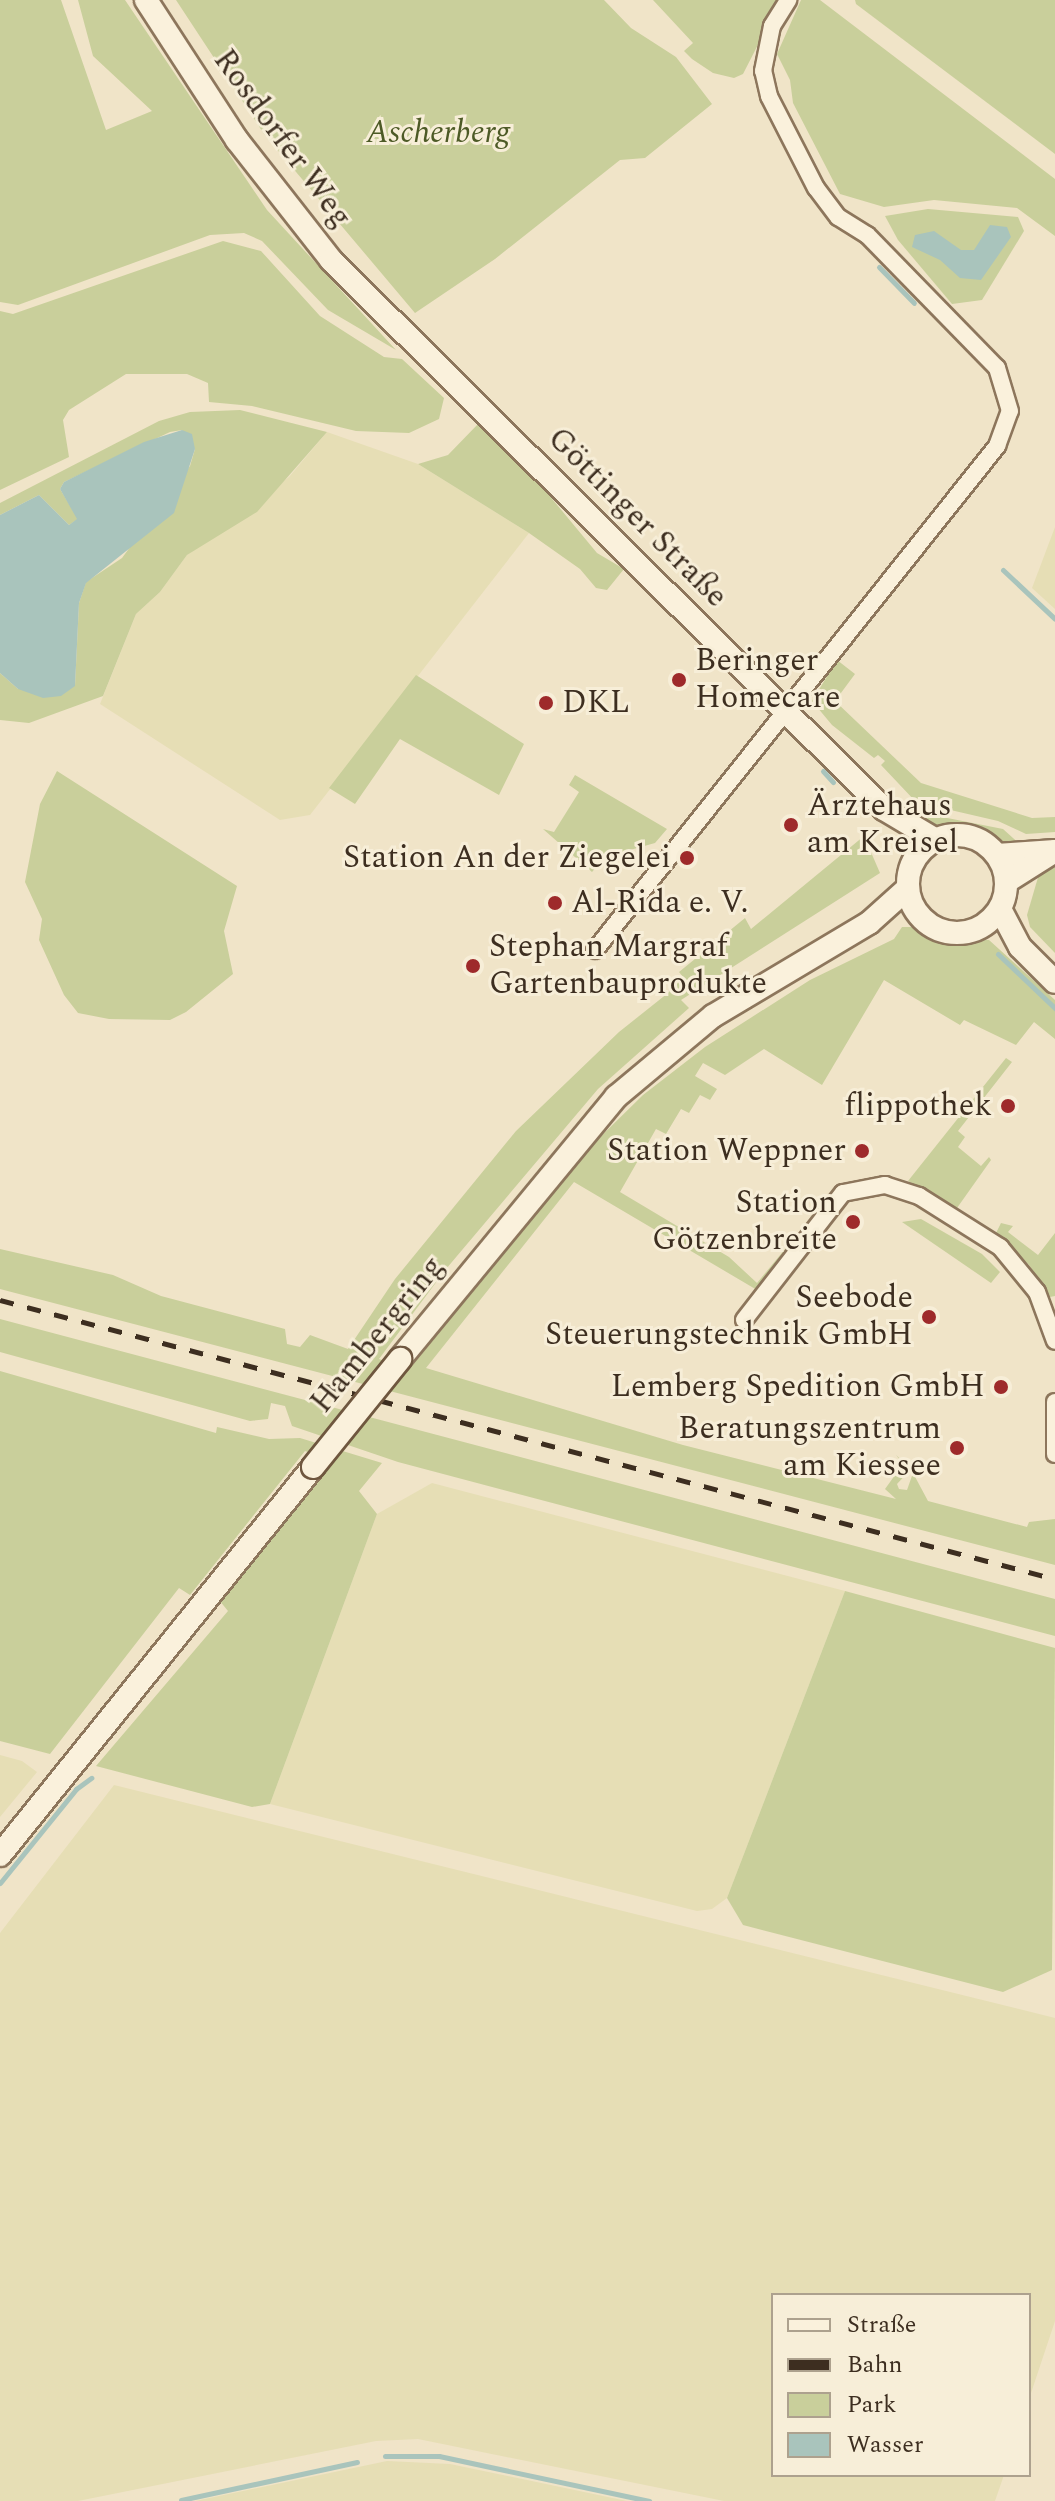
<!DOCTYPE html>
<html>
<head>
<meta charset="utf-8">
<style>
  body { margin:0 }
  #map { position:relative; width:1055px; height:2501px; overflow:hidden; background:#f0e4c8; font-family:Spectral,serif }
  div>[style] { position:absolute }
  .farmland>* { inset:0; background:#e6deb5 }
  .green>* { inset:0; background:#c9cf9b }
  .water>* { inset:0; background:#a9c4bc }
  .stream>* { height:5px; margin:-2.5px; padding:0 2.5px; transform-origin:2.5px; border-radius:2.5px; background:#a9c4bc }
  .roads { filter:drop-shadow(2px 0 #8d765c) drop-shadow(-2px 0 #8d765c) drop-shadow(0 2px #8d765c) drop-shadow(0 -2px #8d765c) }
  .street>* { height:16px; margin:-8px; padding:0 8px; transform-origin:8px; border-radius:8px; background:#faf1dc }
  .secondary>* { height:22px; margin:-11px; padding:0 11px; transform-origin:11px; border-radius:11px; background:#faf1dc }
  .secondary>.ring { margin:-11px; padding:0; box-sizing:content-box; background:none; border:22px solid #faf1dc; border-radius:50% }
  .rail>* { height:5px; margin-top:-2.5px; transform-origin:0; background:repeating-linear-gradient(90deg,#3d2e20 0 14px,transparent 0 28px) }
  .bridges { filter:drop-shadow(2px 0 #6f573f) drop-shadow(-2px 0 #6f573f) drop-shadow(0 2px #6f573f) drop-shadow(0 -2px #6f573f) }
  .secondary-bridge>* { height:22px; margin:-11px; padding:0 11px; transform-origin:11px; border-radius:11px; background:#faf1dc }
  .dots>* { width:22px; height:22px; translate:-50% -50%; box-sizing:border-box; border:4px solid #f7eed8; border-radius:50% }
  span { translate:-50% -50%; white-space:nowrap; text-align:center; line-height:1.15; -webkit-text-stroke:6px #f7eed8; paint-order:stroke }
  .park-label { font-size:32px; color:#4d5a26; font-style:italic }
  .street-label { font-size:32px; color:#3d2e20 }
  .poi-label { font-size:32px; color:#3d2e20 }
  .left { translate:0 -50%; text-align:left }
  .right { translate:-100% -50%; text-align:right }
  .legend { position:absolute; left:771px; top:2293px; width:260px; height:184px; box-sizing:border-box; background:#f7eed8; border:2px solid #ada18e; margin:0; padding:10px 14px; list-style:none; font-size:24px; color:#3d2e20 }
  .legend li { display:flex; align-items:center; gap:16px; height:40px }
  .legend b { width:40px; border:2px solid #ada18e }
</style>
</head>
<body>
<div id="map">
  <div class="farmland">
    <div style="clip-path:polygon(327px 432px,418px 464px,529px 533px,310px 815px,280px 820px,100px 704px,136px 614px,160px 592px,187px 555px,289px 477px)"></div>
    <div style="clip-path:polygon(1055px 527px,1055px 609px,1032px 588px)"></div>
    <div style="clip-path:polygon(432px 1483px,845px 1591px,727px 1898px,712px 1909px,697px 1911px,270px 1804px,377px 1514px)"></div>
    <div style="clip-path:polygon(0 1755px,22px 1761px,37px 1772px,0 1817px)"></div>
    <div style="clip-path:polygon(114px 1785px,1055px 2018px,1055px 2321px,1029px 2399px,1029px 2295px,773px 2295px,773px 2475px,1004px 2475px,995px 2501px,724px 2501px,418px 2439px,376px 2441px,78px 2501px,0 2501px,0 1933px)"></div>
    <div style="clip-path:polygon(387px 2461px,450px 2464px,627px 2501px,195px 2501px)"></div>
  </div>
  <div class="green">
    <div style="clip-path:polygon(0 0,61px 0,106px 130px,152px 111px,93px 56px,78px 0,125px 0,267px 210px,396px 350px,328px 310px,262px 241px,244px 233px,210px 235px,18px 305px,0 302px)"></div>
    <div style="clip-path:polygon(176px 0,604px 0,631px 28px,676px 57px,712px 104px,645px 158px,620px 160px,495px 259px,415px 313px,264px 134px)"></div>
    <div style="clip-path:polygon(653px 0,781px 0,743px 74px,734px 78px,713px 73px,692px 59px,684px 51px,693px 43px)"></div>
    <div style="clip-path:polygon(801px 0,820px 0,1055px 179px,1055px 236px,1017px 208px,934px 200px,884px 207px,840px 194px,793px 103px,790px 80px,777px 54px)"></div>
    <div style="clip-path:polygon(855px 0,1055px 0,1055px 154px,856px 4px)"></div>
    <div style="clip-path:polygon(928px 209px,1018px 217px,1024px 231px,982px 300px,952px 304px,898px 240px,885px 216px)"></div>
    <div style="clip-path:polygon(223px 241px,261px 251px,320px 316px,384px 357px,402px 359px,444px 398px,439px 419px,409px 433px,356px 431px,252px 406px,209px 402px,208px 383px,187px 374px,126px 374px,69px 410px,63px 420px,69px 457px,0 490px,0 311px,13px 314px)"></div>
    <div style="clip-path:polygon(240px 410px,327px 432px,257px 512px,187px 555px,160px 592px,136px 614px,103px 696px,29px 723px,0 720px,0 673px,18px 689px,75px 686px,79px 603px,86px 582px,122px 558px,190px 466px,195px 449px,182px 430px,170px 432px,64px 482px,60px 489px,78px 519px,69px 525px,39px 495px,0 515px,0 503px,159px 421px,190px 412px)"></div>
    <div style="clip-path:polygon(478px 424px,488px 427px,514px 453px,597px 553px,624px 569px,607px 590px,596px 588px,580px 569px,529px 533px,418px 464px,448px 455px)"></div>
    <div style="clip-path:polygon(837px 660px,855px 674px,835px 701px,921px 783px,1032px 818px,1055px 817px,1055px 832px,1026px 834px,998px 821px,916px 802px,881px 765px,885px 761px,878px 755px,874px 758px,832px 725px,812px 701px)"></div>
    <div style="clip-path:polygon(416px 675px,524px 744px,499px 795px,400px 739px,355px 804px,329px 788px)"></div>
    <div style="clip-path:polygon(57px 771px,237px 886px,224px 931px,233px 974px,186px 1012px,170px 1020px,109px 1019px,78px 1013px,64px 995px,39px 940px,42px 919px,25px 882px,40px 804px)"></div>
    <div style="clip-path:polygon(575px 775px,667px 829px,655px 843px,605px 857px,592px 872px,543px 829px,554px 832px,579px 792px,569px 785px)"></div>
    <div style="clip-path:polygon(922px 813px,1003px 829px,1022px 846px,1001px 847px,969px 829px,934px 829px,914px 820px)"></div>
    <div style="clip-path:polygon(864px 836px,880px 873px,681px 1000px,689px 1008px,598px 1089px,446px 1269px,379px 1359px,408px 1370px,585px 1152px,643px 1095px,705px 1047px,810px 980px,894px 939px,902px 927px,919px 927px,947px 940px,989px 940px,1055px 1000px,1055px 1039px,1034px 1022px,1016px 1045px,964px 1020px,960px 1025px,884px 980px,822px 1085px,764px 1049px,725px 1075px,703px 1063px,695px 1076px,717px 1089px,710px 1100px,700px 1095px,689px 1113px,681px 1109px,666px 1134px,656px 1129px,620px 1192px,729px 1257px,757px 1283px,790px 1243px,757px 1290px,574px 1182px,426px 1368px,683px 1445px,896px 1499px,885px 1489px,903px 1464px,896px 1455px,911px 1469px,897px 1484px,899px 1489px,907px 1490px,913px 1473px,928px 1501px,1027px 1527px,1029px 1522px,1055px 1519px,1055px 1565px,0 1289px,0 1249px,113px 1275px,161px 1296px,285px 1329px,287px 1344px,300px 1347px,310px 1335px,348px 1349px,395px 1279px,516px 1131px,619px 1032px,668px 993px,683px 977px,679px 972px,745px 918px,751px 929px)"></div>
    <div style="clip-path:polygon(1055px 864px,1055px 953px,1030px 927px,1027px 915px,1039px 874px)"></div>
    <div style="clip-path:polygon(1006px 1058px,1012px 1062px,958px 1131px,965px 1137px,958px 1147px,981px 1166px,989px 1157px,991px 1160px,957px 1208px,908px 1181px)"></div>
    <div style="clip-path:polygon(921px 1219px,982px 1254px,1000px 1272px,991px 1283px,902px 1222px)"></div>
    <div style="clip-path:polygon(1001px 1223px,1013px 1226px,1008px 1232px,1038px 1255px,1055px 1233px,1055px 1296px,1050px 1297px,1029px 1265px,996px 1233px)"></div>
    <div style="clip-path:polygon(0 1319px,1055px 1599px,1055px 1636px,398px 1462px,292px 1426px,285px 1406px,271px 1403px,268px 1419px,250px 1421px,0 1352px)"></div>
    <div style="clip-path:polygon(0 1371px,216px 1433px,217px 1427px,269px 1439px,300px 1438px,382px 1463px,359px 1491px,377px 1514px,270px 1804px,252px 1807px,96px 1766px,228px 1611px,219px 1600px,334px 1461px,305px 1451px,190px 1595px,179px 1588px,50px 1754px,0 1741px)"></div>
    <div style="clip-path:polygon(845px 1591px,1055px 1648px,1052px 1970px,1003px 1992px,743px 1925px,727px 1898px)"></div>
  </div>
  <div class="water">
    <div style="clip-path:polygon(990px 225px,1007px 227px,1011px 237px,981px 280px,960px 278px,940px 260px,912px 247px,915px 235px,934px 231px,961px 250px,974px 250px)"></div>
    <div style="clip-path:polygon(182px 430px,192px 434px,195px 449px,174px 513px,86px 583px,79px 603px,75px 686px,61px 696px,43px 698px,18px 689px,0 673px,0 515px,39px 495px,69px 525px,77px 519px,60px 489px,64px 482px,144px 442px)"></div>
  </div>
  <div class="stream">
    <div style="left:879px;top:267px;width:50px;rotate:45.8deg"></div>
    <div style="left:1003px;top:570px;width:71px;rotate:43.3deg"></div>
    <div style="left:823px;top:771px;width:15px;rotate:48deg"></div>
    <div style="left:998px;top:954px;width:79px;rotate:43.5deg"></div>
    <div style="left:0;top:1883px;width:121px;rotate:-51deg"></div>
    <div style="left:76px;top:1789px;width:19px;rotate:-36deg"></div>
    <div style="left:385px;top:2456px;width:54px"></div>
    <div style="left:439px;top:2456px;width:215px;rotate:12.1deg"></div>
    <div style="left:181px;top:2500px;width:180px;rotate:-12.2deg"></div>
  </div>
  <div class="roads">
    <div class="street">
      <div style="left:595px;top:950px;width:645px;rotate:-51.42deg"></div>
      <div style="left:997px;top:446px;width:37px;rotate:-70deg"></div>
      <div style="left:1010px;top:411px;width:45px;rotate:-106.8deg"></div>
      <div style="left:997px;top:368px;width:186px;rotate:-134.3deg"></div>
      <div style="left:867px;top:235px;width:34px;rotate:-148deg"></div>
      <div style="left:838px;top:217px;width:36px;rotate:-127deg"></div>
      <div style="left:816px;top:188px;width:103px;rotate:-117.1deg"></div>
      <div style="left:769px;top:96px;width:26px;rotate:-103deg"></div>
      <div style="left:763px;top:71px;width:46px;rotate:-78.7deg"></div>
      <div style="left:772px;top:26px;width:31px;rotate:-58deg"></div>
      <div style="left:744px;top:1320px;width:161px;rotate:-52.1deg"></div>
      <div style="left:843px;top:1193px;width:43px;rotate:-10.8deg"></div>
      <div style="left:885px;top:1185px;width:36px;rotate:18deg"></div>
      <div style="left:919px;top:1196px;width:96px;rotate:32.2deg"></div>
      <div style="left:1000px;top:1247px;width:58px;rotate:50.6deg"></div>
      <div style="left:1037px;top:1292px;width:52px;rotate:69.8deg"></div>
      <div style="left:1055px;top:1402px;width:52px;rotate:90deg"></div>
    </div>
    <div class="secondary">
      <div style="left:146px;top:0;width:167px;rotate:57deg"></div>
      <div style="left:237px;top:140px;width:152px;rotate:51.9deg"></div>
      <div style="left:331px;top:260px;width:779px;rotate:44.79deg"></div>
      <div style="left:884px;top:809px;width:61px;rotate:30.8deg"></div>
      <div class="ring" style="left:908px;top:835px;width:76px;height:76px"></div>
      <div style="left:997px;top:855px;width:58px;rotate:-3.9deg"></div>
      <div style="left:1006px;top:882px;width:58px;rotate:-32.3deg"></div>
      <div style="left:1000px;top:909px;width:43px;rotate:62.2deg"></div>
      <div style="left:1020px;top:947px;width:49px;rotate:45deg"></div>
      <div style="left:400px;top:1359px;width:340px;rotate:-50.5deg"></div>
      <div style="left:616px;top:1097px;width:126px;rotate:-39.9deg"></div>
      <div style="left:713px;top:1016px;width:182px;rotate:-30.8deg"></div>
      <div style="left:869px;top:923px;width:52px;rotate:-41.9deg"></div>
      <div style="left:0;top:1855px;width:499px;rotate:-51.1deg"></div>
    </div>
  </div>
  <div class="rail">
    <div style="left:0;top:1300px;width:1091px;rotate:14.81deg"></div>
  </div>
  <div class="bridges">
    <div class="secondary-bridge">
      <div style="left:313px;top:1467px;width:139px;rotate:-51.1deg"></div>
    </div>
  </div>
  <div class="dots">
    <div style="left:679px;top:680px;background:#9e2a2b"></div>
    <div style="left:546px;top:703px;background:#9e2a2b"></div>
    <div style="left:791px;top:825px;background:#9e2a2b"></div>
    <div style="left:687px;top:858px;background:#9e2a2b"></div>
    <div style="left:555px;top:903px;background:#9e2a2b"></div>
    <div style="left:473px;top:966px;background:#9e2a2b"></div>
    <div style="left:1008px;top:1106px;background:#9e2a2b"></div>
    <div style="left:862px;top:1151px;background:#9e2a2b"></div>
    <div style="left:853px;top:1222px;background:#9e2a2b"></div>
    <div style="left:929px;top:1317px;background:#9e2a2b"></div>
    <div style="left:1001px;top:1387px;background:#9e2a2b"></div>
    <div style="left:957px;top:1448px;background:#9e2a2b"></div>
  </div>
  <div class="park-label">
    <span style="left:438px;top:133px">Ascherberg</span>
  </div>
  <div class="street-label">
    <span style="left:282px;top:139px;rotate:54deg">Rosdorfer Weg</span>
    <span style="left:637px;top:518px;rotate:45deg">Göttinger Straße</span>
    <span style="left:378px;top:1335px;rotate:-51deg">Hambergring</span>
  </div>
  <div class="poi-label">
    <span class="left" style="left:695px;top:680px">Beringer<br>Homecare</span>
    <span class="left" style="left:562px;top:703px">DKL</span>
    <span class="left" style="left:807px;top:825px">Ärztehaus<br>am Kreisel</span>
    <span class="right" style="left:671px;top:858px">Station An der Ziegelei</span>
    <span class="left" style="left:571px;top:903px">Al-Rida e. V.</span>
    <span class="left" style="left:489px;top:966px">Stephan Margraf<br>Gartenbauprodukte</span>
    <span class="right" style="left:992px;top:1106px">flippothek</span>
    <span class="right" style="left:846px;top:1151px">Station Weppner</span>
    <span class="right" style="left:837px;top:1222px">Station<br>Götzenbreite</span>
    <span class="right" style="left:913px;top:1317px">Seebode<br>Steuerungstechnik GmbH</span>
    <span class="right" style="left:985px;top:1387px">Lemberg Spedition GmbH</span>
    <span class="right" style="left:941px;top:1448px">Beratungszentrum<br>am Kiessee</span>
  </div>
  <ul class="legend">
  <li><b style="height:10px;background:#faf1dc"></b>Straße</li>
  <li><b style="height:10px;background:#3d2e20"></b>Bahn</li>
  <li><b style="height:22px;background:#c9cf9b"></b>Park</li>
  <li><b style="height:22px;background:#a9c4bc"></b>Wasser</li>
  </ul>
</div>
</body>
</html>
